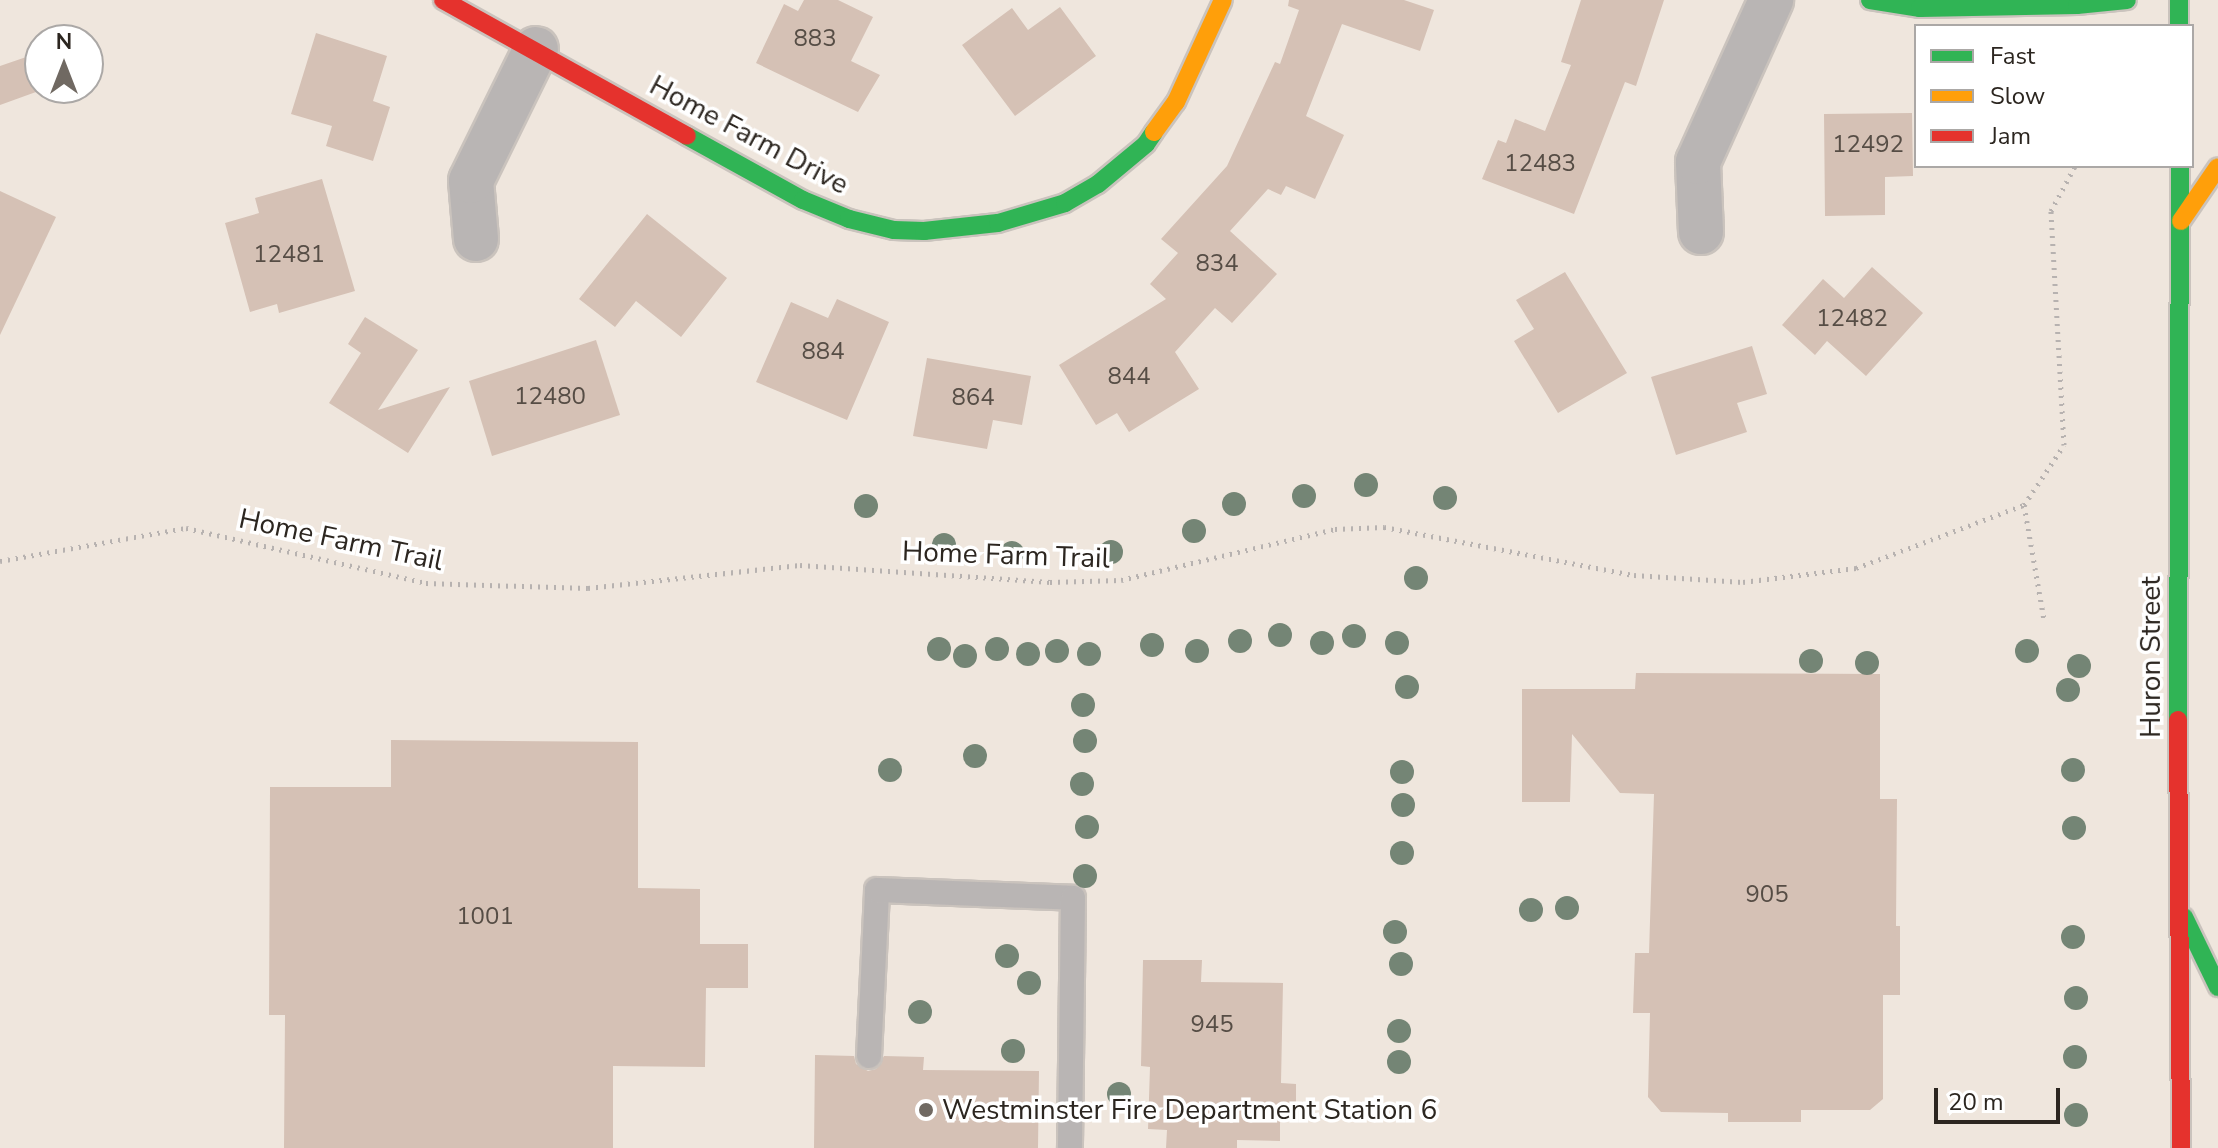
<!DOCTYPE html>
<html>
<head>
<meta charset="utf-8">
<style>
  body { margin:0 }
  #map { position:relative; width:2218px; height:1148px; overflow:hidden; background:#efe6dd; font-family:"Nunito Sans",sans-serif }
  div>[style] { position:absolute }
  .building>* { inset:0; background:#d5c1b5 }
  .path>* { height:5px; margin-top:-2.5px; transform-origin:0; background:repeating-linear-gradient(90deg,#b7b2b0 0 2px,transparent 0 8px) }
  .roads { filter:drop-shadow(2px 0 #cac3bd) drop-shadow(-2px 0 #cac3bd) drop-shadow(0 2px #cac3bd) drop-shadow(0 -2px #cac3bd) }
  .lane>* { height:24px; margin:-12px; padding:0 12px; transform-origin:12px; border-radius:12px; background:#b9b5b4 }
  .street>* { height:44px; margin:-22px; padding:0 22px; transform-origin:22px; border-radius:22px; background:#b9b5b4 }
  .fast>* { height:18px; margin:-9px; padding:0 9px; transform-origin:9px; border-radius:9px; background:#30b455 }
  .slow>* { height:18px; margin:-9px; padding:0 9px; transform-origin:9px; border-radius:9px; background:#ff9f0a }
  .jam>* { height:18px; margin:-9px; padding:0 9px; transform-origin:9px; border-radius:9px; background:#e5322d }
  .trees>* { width:24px; height:24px; margin:-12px; border-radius:50%; background:#748575 }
  .dots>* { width:22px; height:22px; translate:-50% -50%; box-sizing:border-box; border:4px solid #fff; border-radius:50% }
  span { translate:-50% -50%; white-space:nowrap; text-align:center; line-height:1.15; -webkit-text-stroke:7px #fff; paint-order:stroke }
  .number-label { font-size:24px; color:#564d45 }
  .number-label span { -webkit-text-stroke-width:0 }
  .street-label { font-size:28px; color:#2c2620 }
  .poi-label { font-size:28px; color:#2c2620 }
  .left { translate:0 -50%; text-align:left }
  .legend { position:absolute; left:1914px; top:24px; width:280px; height:144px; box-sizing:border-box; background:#fff; border:2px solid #aba8a6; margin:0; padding:10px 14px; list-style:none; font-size:24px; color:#2c2620 }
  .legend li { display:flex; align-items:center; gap:16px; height:40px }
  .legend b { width:40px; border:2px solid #aba8a6 }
  .north { position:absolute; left:24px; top:24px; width:80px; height:80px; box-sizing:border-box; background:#fff; border:2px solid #aba8a6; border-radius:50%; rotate:0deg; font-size:22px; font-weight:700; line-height:32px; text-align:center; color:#2c2620 }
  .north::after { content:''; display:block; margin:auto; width:28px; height:36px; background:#706962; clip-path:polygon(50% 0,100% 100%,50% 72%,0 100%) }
  .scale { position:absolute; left:1934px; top:1088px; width:126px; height:36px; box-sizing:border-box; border:4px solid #2c2620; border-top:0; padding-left:10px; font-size:24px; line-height:28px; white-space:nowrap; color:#2c2620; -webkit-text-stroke:6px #fff; paint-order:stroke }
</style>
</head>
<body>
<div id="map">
  <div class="building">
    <div style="clip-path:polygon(804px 0,838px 0,873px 17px,851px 61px,880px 75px,858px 112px,756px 63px,784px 4px,798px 11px)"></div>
    <div style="clip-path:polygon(1289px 0,1404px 0,1434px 10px,1420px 51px,1342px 24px,1306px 116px,1344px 135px,1315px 199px,1286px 186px,1281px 195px,1268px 189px,1230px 231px,1277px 274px,1232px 323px,1215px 308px,1175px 352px,1199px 389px,1129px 432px,1117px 413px,1096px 425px,1059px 365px,1166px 299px,1150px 284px,1178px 253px,1161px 239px,1227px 166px,1275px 62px,1280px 64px,1299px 10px,1288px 6px)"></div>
    <div style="clip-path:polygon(1581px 0,1664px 0,1636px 86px,1625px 82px,1574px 214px,1482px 179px,1498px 140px,1506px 143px,1515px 119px,1545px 131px,1571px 65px,1561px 62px)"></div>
    <div style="clip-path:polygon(1060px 7px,1096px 56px,1015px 116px,962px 45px,1012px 8px,1028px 30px)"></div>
    <div style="clip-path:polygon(316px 33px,387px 56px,373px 101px,390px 107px,373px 161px,326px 146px,332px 126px,291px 114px)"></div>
    <div style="clip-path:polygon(35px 54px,40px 68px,40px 88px,47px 88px,0 105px,0 66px)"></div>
    <div style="clip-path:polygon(1912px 113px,1913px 176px,1885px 177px,1885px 215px,1825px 216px,1824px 114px)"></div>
    <div style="clip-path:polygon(322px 179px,355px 291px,279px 313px,277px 304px,250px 312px,225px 223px,259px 213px,255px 198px)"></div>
    <div style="clip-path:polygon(0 191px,56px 217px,0 335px)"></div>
    <div style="clip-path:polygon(647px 214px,727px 278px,681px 337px,636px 301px,615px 327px,579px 299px)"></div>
    <div style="clip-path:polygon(1872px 267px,1923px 313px,1866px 376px,1827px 341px,1815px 355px,1782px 325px,1823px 279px,1844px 298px)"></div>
    <div style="clip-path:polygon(1565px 272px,1627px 373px,1558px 413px,1514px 341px,1534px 329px,1516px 300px)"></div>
    <div style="clip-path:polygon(837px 299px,889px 322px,847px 420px,756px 382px,791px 302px,828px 318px)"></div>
    <div style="clip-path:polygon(365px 317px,418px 350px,378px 410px,450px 387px,408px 453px,329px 403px,361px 353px,348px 344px)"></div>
    <div style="clip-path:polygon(596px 340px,620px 415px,492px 456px,469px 381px)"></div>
    <div style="clip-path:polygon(1752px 346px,1767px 394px,1737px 403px,1747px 432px,1676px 455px,1651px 377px)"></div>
    <div style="clip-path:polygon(927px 358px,1031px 376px,1022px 425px,993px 420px,987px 449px,913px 436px)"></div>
    <div style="clip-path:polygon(1636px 673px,1880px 674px,1880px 799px,1897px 799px,1896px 926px,1900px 926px,1900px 995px,1883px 995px,1883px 1099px,1870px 1110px,1801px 1110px,1801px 1122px,1728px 1122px,1728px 1113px,1661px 1112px,1648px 1097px,1650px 1013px,1633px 1013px,1635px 953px,1649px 953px,1654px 794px,1620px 793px,1572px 734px,1570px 802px,1522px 802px,1522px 689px,1635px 689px)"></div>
    <div style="clip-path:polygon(391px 740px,638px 742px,638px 888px,700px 889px,700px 944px,748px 944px,748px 988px,706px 988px,705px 1067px,613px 1066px,613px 1148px,284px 1148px,285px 1015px,269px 1015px,270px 787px,391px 787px)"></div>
    <div style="clip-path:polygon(1143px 960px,1202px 960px,1201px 982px,1283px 983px,1281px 1083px,1296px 1084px,1296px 1117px,1280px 1117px,1280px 1141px,1237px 1140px,1237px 1148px,1166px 1148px,1167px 1130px,1148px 1129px,1150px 1067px,1141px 1066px)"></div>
    <div style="clip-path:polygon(815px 1055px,854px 1056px,856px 1064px,868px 1071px,876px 1069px,884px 1056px,924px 1057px,923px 1070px,1039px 1071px,1038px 1148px,814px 1148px)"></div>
  </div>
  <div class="path">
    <div style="left:2024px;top:505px;width:72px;rotate:-56.3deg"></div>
    <div style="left:2064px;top:445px;width:234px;rotate:-93.2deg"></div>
    <div style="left:2051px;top:211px;width:51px;rotate:-61.9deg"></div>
    <div style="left:0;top:561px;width:189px;rotate:-10.1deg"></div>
    <div style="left:186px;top:528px;width:246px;rotate:12.9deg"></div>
    <div style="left:426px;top:583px;width:162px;rotate:1.8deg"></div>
    <div style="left:588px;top:588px;width:213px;rotate:-6.2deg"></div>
    <div style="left:800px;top:565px;width:251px;rotate:3.9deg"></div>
    <div style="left:1050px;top:582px;width:71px;rotate:-1.6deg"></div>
    <div style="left:1121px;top:580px;width:220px;rotate:-13.4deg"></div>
    <div style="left:1335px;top:529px;width:49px;rotate:-2.3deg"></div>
    <div style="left:1384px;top:527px;width:255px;rotate:10.9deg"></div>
    <div style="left:1634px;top:575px;width:109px;rotate:3.7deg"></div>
    <div style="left:1743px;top:582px;width:114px;rotate:-7.1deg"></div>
    <div style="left:1856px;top:568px;width:179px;rotate:-20.6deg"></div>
    <div style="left:2024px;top:505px;width:117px;rotate:80.1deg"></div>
  </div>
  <div class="roads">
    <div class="lane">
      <div style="left:869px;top:1056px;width:166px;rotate:-87.2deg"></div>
      <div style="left:877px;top:890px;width:196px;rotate:2.3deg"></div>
      <div style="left:1073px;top:898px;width:250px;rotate:90.7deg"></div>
    </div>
    <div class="street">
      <div style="left:1701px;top:232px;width:70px;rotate:-92.5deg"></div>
      <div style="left:1698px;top:162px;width:178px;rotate:-65.7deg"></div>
      <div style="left:476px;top:239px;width:58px;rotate:-94.9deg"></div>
      <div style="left:471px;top:181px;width:147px;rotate:-63.8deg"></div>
    </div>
    <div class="fast">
      <div style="left:1870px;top:0;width:51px;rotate:9.1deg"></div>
      <div style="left:1920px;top:8px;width:157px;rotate:-1.1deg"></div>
      <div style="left:2077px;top:5px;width:50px;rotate:-5.7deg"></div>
      <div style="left:2179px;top:0;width:26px;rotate:90deg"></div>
      <div style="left:687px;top:136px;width:132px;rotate:28.9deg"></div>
      <div style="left:803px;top:200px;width:50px;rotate:22.4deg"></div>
      <div style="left:849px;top:219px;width:46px;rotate:13.7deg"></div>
      <div style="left:894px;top:230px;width:30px;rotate:2deg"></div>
      <div style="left:924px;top:231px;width:74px;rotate:-6.2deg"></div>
      <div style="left:998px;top:223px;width:70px;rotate:-16.6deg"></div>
      <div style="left:1065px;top:203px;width:38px;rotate:-30deg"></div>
      <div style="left:1098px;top:184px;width:62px;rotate:-39.8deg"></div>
      <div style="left:1146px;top:144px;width:14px;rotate:-56deg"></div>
      <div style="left:2178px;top:720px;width:554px;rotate:-89.79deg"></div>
      <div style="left:2184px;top:917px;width:78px;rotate:64.1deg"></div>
    </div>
    <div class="slow">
      <div style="left:1154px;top:132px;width:37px;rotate:-54deg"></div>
      <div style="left:1176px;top:102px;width:112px;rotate:-65.3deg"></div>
      <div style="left:2181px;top:221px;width:65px;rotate:-55.6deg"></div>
    </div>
    <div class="jam">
      <div style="left:443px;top:0;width:279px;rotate:29.1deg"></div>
      <div style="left:2178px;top:720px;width:428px;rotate:89.6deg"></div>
    </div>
  </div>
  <div class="trees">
    <div style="left:1366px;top:485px"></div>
    <div style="left:1304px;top:496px"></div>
    <div style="left:1445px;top:498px"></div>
    <div style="left:1234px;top:504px"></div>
    <div style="left:866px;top:506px"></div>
    <div style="left:1194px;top:531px"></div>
    <div style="left:944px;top:545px"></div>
    <div style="left:1111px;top:552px"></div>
    <div style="left:1012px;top:553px"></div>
    <div style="left:1416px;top:578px"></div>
    <div style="left:1280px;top:635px"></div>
    <div style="left:1354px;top:636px"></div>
    <div style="left:1240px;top:641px"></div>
    <div style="left:1322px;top:643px"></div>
    <div style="left:1397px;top:643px"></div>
    <div style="left:1152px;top:645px"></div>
    <div style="left:939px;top:649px"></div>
    <div style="left:997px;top:649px"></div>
    <div style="left:1057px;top:651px"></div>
    <div style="left:1197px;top:651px"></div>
    <div style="left:2027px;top:651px"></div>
    <div style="left:1028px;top:654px"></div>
    <div style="left:1089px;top:654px"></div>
    <div style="left:965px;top:656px"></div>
    <div style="left:1811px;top:661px"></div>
    <div style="left:1867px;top:663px"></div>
    <div style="left:2079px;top:666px"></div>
    <div style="left:1407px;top:687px"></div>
    <div style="left:2068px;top:690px"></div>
    <div style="left:1083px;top:705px"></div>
    <div style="left:1085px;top:741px"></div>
    <div style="left:975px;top:756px"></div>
    <div style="left:890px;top:770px"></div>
    <div style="left:2073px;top:770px"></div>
    <div style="left:1402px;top:772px"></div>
    <div style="left:1082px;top:784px"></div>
    <div style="left:1403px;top:805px"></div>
    <div style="left:1087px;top:827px"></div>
    <div style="left:2074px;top:828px"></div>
    <div style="left:1402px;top:853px"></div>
    <div style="left:1085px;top:876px"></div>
    <div style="left:1567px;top:908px"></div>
    <div style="left:1531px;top:910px"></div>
    <div style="left:1395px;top:932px"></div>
    <div style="left:2073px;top:937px"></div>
    <div style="left:1007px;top:956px"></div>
    <div style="left:1401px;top:964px"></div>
    <div style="left:1029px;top:983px"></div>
    <div style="left:2076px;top:998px"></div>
    <div style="left:920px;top:1012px"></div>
    <div style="left:1399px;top:1031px"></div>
    <div style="left:1013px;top:1051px"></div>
    <div style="left:2075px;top:1057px"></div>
    <div style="left:1399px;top:1062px"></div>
    <div style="left:1119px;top:1094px"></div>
    <div style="left:2076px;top:1115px"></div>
  </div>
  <div class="dots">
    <div style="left:926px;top:1110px;background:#706962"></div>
  </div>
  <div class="number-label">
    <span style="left:815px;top:39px">883</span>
    <span style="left:1868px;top:145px">12492</span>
    <span style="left:1540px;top:164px">12483</span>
    <span style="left:289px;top:255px">12481</span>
    <span style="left:1217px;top:264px">834</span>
    <span style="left:1852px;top:319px">12482</span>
    <span style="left:823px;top:352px">884</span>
    <span style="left:1129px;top:377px">844</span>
    <span style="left:550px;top:397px">12480</span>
    <span style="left:973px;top:398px">864</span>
    <span style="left:1767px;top:895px">905</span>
    <span style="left:485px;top:917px">1001</span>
    <span style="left:1212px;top:1025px">945</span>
  </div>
  <div class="street-label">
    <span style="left:749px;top:135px;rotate:28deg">Home Farm Drive</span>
    <span style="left:341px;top:540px;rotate:12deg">Home Farm Trail</span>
    <span style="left:1006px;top:555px;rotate:2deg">Home Farm Trail</span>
    <span style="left:2151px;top:657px;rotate:-90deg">Huron Street</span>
  </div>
  <div class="poi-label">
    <span class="left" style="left:942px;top:1110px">Westminster Fire Department Station 6</span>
  </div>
  <ul class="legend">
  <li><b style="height:10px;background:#30b455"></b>Fast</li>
  <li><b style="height:10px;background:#ff9f0a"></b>Slow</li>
  <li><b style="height:10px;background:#e5322d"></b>Jam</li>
  </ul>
  <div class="north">N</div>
  <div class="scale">20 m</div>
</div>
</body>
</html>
